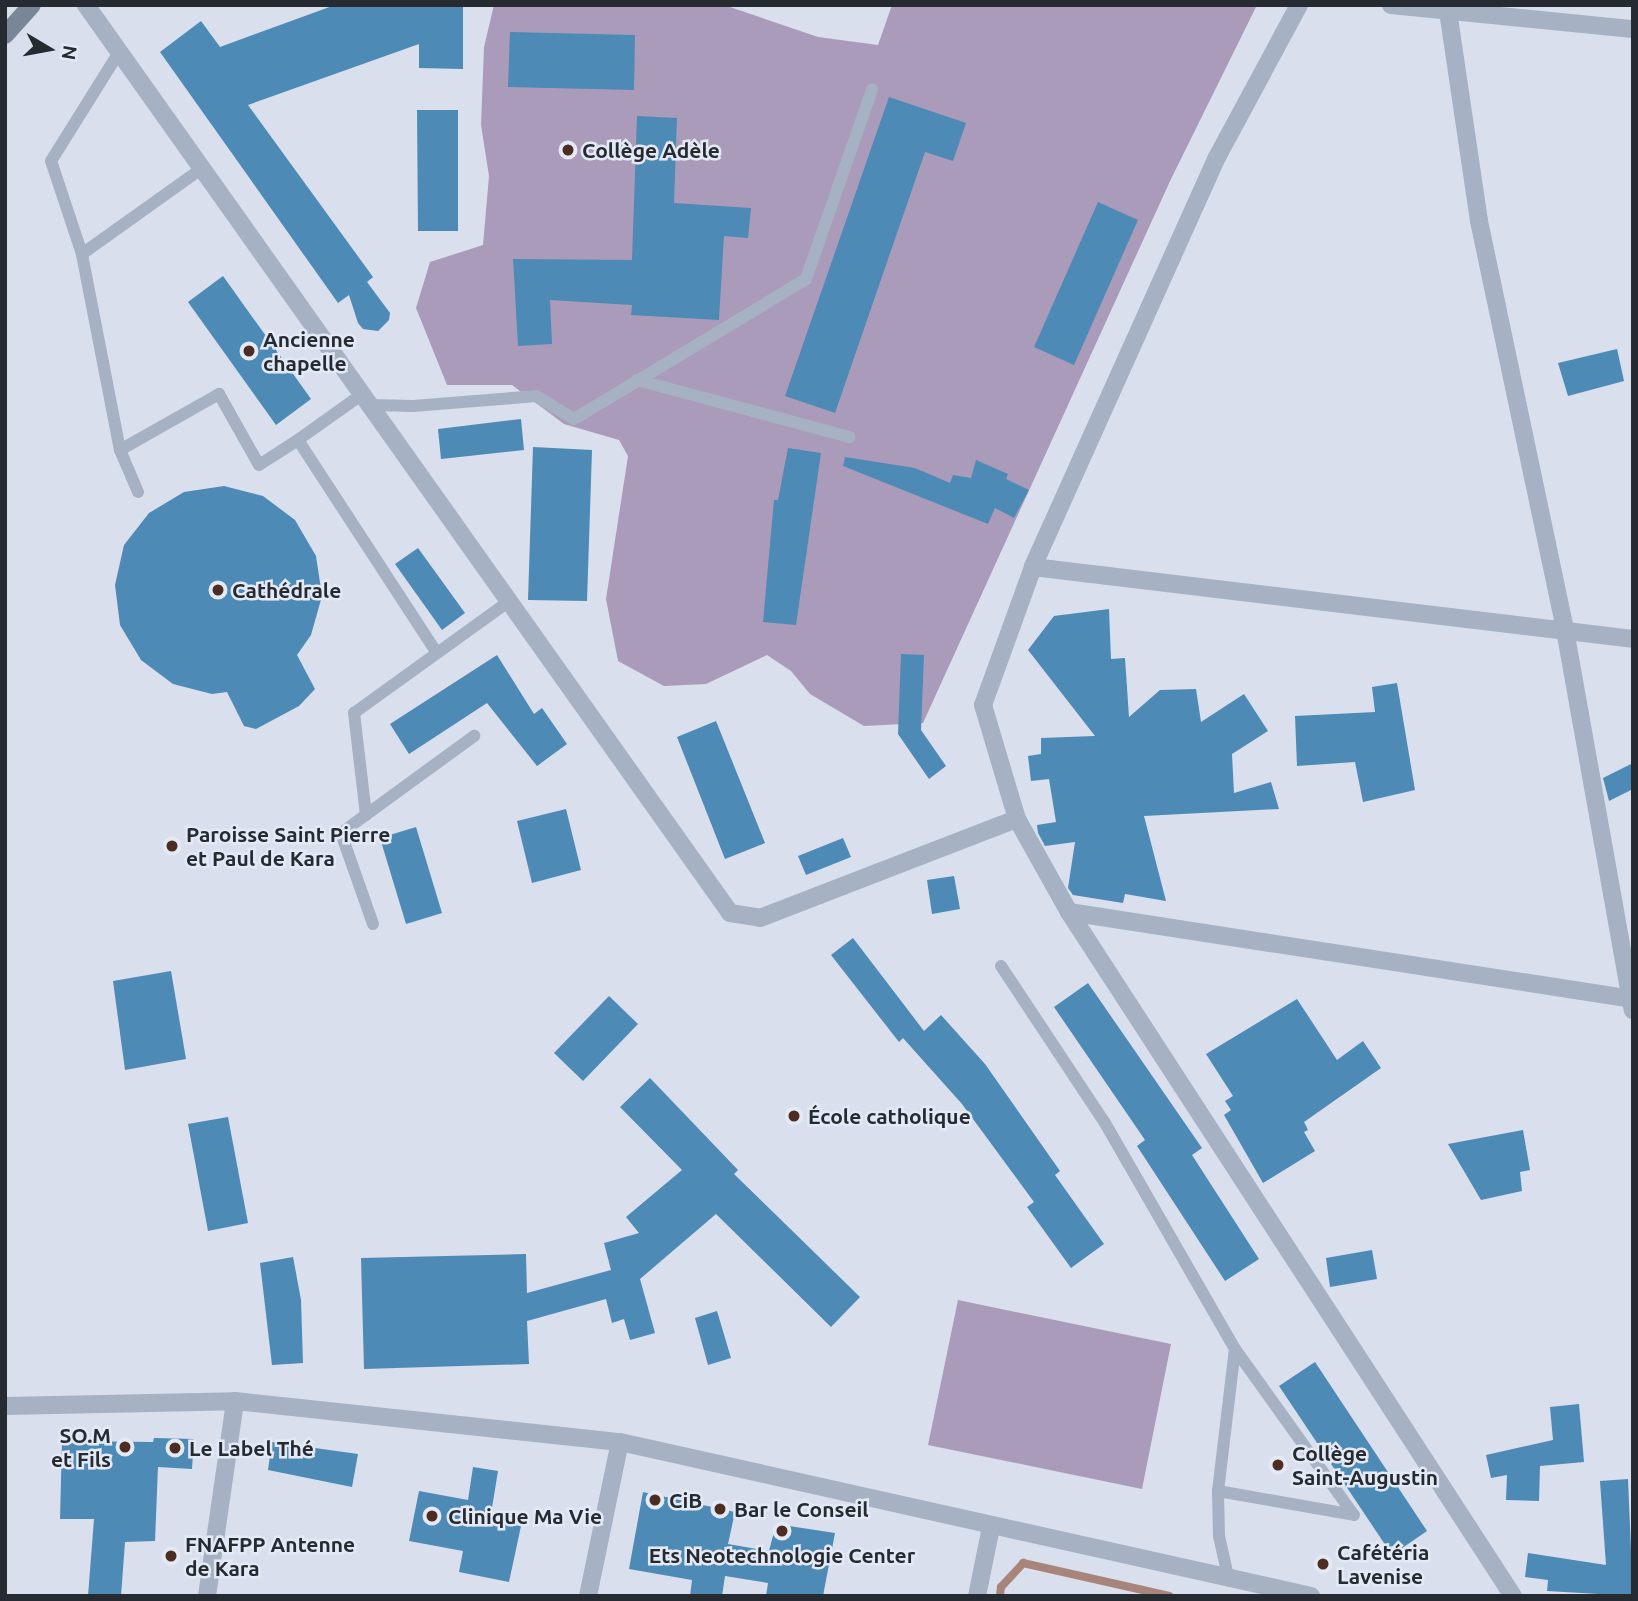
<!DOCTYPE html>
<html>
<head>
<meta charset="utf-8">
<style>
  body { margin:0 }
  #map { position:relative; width:1638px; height:1601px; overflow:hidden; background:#d9dfed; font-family:Ubuntu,sans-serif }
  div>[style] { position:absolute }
  .green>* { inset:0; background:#ab9bba }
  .stream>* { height:8px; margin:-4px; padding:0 4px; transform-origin:4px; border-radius:4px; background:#a7857b }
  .building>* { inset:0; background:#4d8ab6 }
  .lane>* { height:12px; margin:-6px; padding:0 6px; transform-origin:6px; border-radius:6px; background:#a6b1c3 }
  .street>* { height:18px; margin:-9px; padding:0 9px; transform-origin:9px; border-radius:9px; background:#a6b1c3 }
  .secondary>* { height:18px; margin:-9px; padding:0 9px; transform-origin:9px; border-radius:9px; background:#788697 }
  .dots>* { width:19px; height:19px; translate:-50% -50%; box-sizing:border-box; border:4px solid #e4e9f6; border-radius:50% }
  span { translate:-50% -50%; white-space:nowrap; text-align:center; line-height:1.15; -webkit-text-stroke:5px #e4e9f6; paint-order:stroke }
  .poi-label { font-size:21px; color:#262b31; font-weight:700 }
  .left { translate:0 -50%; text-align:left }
  .right { translate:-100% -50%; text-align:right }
  .frame { position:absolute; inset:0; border:7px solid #262b31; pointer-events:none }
  .north { position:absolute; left:14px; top:14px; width:70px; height:70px; -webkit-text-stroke:5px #e4e9f6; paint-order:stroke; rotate:100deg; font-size:19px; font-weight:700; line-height:28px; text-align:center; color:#262b31 }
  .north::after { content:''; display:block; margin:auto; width:24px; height:32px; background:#262b31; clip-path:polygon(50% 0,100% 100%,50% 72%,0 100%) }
</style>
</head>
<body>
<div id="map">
  <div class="green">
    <div style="clip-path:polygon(494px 5px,724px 5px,818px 37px,878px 45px,892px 5px,1257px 5px,1171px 179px,923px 723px,864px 726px,810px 694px,791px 671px,767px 655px,706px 684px,664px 686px,618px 661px,606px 599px,628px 456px,619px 440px,564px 424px,512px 385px,447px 385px,416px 308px,430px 262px,483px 245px,489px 176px,481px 125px,484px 47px)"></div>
    <div style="clip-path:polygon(958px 1300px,1171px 1344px,1142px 1489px,928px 1445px)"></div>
  </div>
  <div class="stream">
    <div style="left:1000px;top:1596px;width:9px;rotate:-84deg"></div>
    <div style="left:1001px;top:1587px;width:33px;rotate:-47deg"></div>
    <div style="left:1023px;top:1563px;width:150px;rotate:12.7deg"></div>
  </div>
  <div class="building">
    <div style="clip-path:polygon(335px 5px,463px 5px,463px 69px,419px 68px,419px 44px,248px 105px,373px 277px,367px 282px,390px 313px,389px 320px,378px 331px,363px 329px,358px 323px,349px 295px,338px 303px,160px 52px,201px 21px,220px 47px)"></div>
    <div style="clip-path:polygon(510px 32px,635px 35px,634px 90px,508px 87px)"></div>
    <div style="clip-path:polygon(889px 97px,966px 123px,953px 161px,925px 152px,835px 413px,785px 396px)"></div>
    <div style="clip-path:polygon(417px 110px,458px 110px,458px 231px,418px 231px)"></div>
    <div style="clip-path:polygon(637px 116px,677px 118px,674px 203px,751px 208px,748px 238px,724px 236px,719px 320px,631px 315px,632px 305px,550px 300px,552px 344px,518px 346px,513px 259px,632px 260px)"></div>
    <div style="clip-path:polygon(1098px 202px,1138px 220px,1074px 365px,1034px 347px)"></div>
    <div style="clip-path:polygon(223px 276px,311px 399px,276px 425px,188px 302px)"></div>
    <div style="clip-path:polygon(1617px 349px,1624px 381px,1568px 396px,1558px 363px)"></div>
    <div style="clip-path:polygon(521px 419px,524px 450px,441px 459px,438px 429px)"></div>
    <div style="clip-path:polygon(533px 447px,592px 450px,587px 601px,528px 600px)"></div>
    <div style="clip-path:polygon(788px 448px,821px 453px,796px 625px,763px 622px,774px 500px,778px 500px)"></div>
    <div style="clip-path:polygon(845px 457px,915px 468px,950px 483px,953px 475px,971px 478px,976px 460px,1008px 474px,1006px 479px,1029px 490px,1014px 518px,995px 508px,988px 524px,843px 466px)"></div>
    <div style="clip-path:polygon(224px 486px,263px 496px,295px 520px,316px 556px,322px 596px,311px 635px,297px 655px,315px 689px,299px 706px,256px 729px,244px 726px,227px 692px,212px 694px,173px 684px,141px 660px,120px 625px,115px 585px,124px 545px,149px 513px,184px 492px)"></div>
    <div style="clip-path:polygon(418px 548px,465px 613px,442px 630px,395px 564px)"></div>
    <div style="clip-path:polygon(1109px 609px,1111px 659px,1125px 658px,1129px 717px,1160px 690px,1196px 689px,1201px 722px,1244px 694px,1268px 731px,1232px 754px,1234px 793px,1271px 782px,1279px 809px,1144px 816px,1166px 901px,1125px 894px,1123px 903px,1073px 895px,1068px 888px,1075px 842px,1045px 846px,1038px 833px,1037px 825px,1056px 822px,1049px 779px,1031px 781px,1028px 756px,1041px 754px,1041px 738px,1095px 736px,1028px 650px,1054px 616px)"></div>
    <div style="clip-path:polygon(901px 654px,924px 655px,921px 730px,946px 766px,929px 779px,898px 734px)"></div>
    <div style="clip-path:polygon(497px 655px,534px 714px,542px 708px,567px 744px,537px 766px,487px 703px,409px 754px,390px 724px)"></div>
    <div style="clip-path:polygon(1397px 683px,1415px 790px,1363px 802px,1355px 762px,1297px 766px,1295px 716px,1375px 712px,1372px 687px)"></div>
    <div style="clip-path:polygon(716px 721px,765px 843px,725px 859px,677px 737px)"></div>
    <div style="clip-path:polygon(1633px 763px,1633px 789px,1609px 801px,1603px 778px)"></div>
    <div style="clip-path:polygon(566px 809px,581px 870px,532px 883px,517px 821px)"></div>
    <div style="clip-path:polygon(416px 827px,442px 913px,406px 924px,380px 838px)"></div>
    <div style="clip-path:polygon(843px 838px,851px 857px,806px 875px,798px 856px)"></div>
    <div style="clip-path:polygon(954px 876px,960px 909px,932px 914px,927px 880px)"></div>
    <div style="clip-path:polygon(853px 938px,924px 1031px,941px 1015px,985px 1064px,1060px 1171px,1055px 1175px,1104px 1244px,1071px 1268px,1027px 1207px,1034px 1202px,962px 1104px,903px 1038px,899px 1042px,831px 955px)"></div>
    <div style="clip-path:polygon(171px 971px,186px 1059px,125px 1070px,113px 981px)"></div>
    <div style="clip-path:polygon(1088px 983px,1202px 1148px,1192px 1155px,1259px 1259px,1225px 1281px,1137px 1146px,1145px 1140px,1054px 1007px)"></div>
    <div style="clip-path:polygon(609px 996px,638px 1024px,583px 1081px,554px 1053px)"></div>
    <div style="clip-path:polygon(1297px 999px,1337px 1060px,1363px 1041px,1381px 1068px,1304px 1122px,1308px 1130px,1304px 1132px,1315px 1151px,1263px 1183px,1224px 1115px,1231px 1110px,1225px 1101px,1233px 1096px,1206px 1054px)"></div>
    <div style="clip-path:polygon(650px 1078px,738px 1170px,734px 1174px,860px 1297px,831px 1327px,716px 1214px,640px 1279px,655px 1333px,630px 1340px,624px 1319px,612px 1323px,606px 1299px,527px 1321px,529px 1364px,364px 1369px,361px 1258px,526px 1254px,527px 1293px,611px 1270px,604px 1243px,639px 1233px,626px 1217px,682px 1170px,620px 1107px)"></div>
    <div style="clip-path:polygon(228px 1117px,248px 1223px,208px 1231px,188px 1124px)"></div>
    <div style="clip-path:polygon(1523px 1130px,1530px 1170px,1520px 1172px,1522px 1191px,1481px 1200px,1448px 1144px)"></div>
    <div style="clip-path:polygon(1372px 1250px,1377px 1279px,1330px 1287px,1326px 1258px)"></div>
    <div style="clip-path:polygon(293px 1257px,301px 1300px,303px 1363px,272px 1365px,260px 1263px)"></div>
    <div style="clip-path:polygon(717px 1311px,731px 1358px,708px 1365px,695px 1318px)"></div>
    <div style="clip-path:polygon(1315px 1362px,1427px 1531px,1392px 1555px,1279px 1386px)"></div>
    <div style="clip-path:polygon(1579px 1404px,1584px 1462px,1540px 1466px,1539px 1501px,1506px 1500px,1507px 1475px,1491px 1478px,1486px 1455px,1553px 1440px,1550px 1407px)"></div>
    <div style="clip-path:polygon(154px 1438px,194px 1439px,192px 1469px,158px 1467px,155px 1541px,125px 1542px,121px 1596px,88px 1596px,94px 1519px,60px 1519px,62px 1441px,153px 1442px)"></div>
    <div style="clip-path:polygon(272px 1442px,358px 1454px,352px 1487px,268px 1470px)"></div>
    <div style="clip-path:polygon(473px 1467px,498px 1471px,490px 1520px,521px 1526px,509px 1582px,459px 1572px,463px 1551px,409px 1541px,419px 1491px,468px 1500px)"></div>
    <div style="clip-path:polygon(1628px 1479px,1633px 1596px,1547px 1591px,1548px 1580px,1525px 1577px,1528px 1553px,1606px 1565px,1600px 1481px)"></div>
    <div style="clip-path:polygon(643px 1492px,735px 1512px,728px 1544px,769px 1551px,776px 1524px,835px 1533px,823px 1596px,766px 1596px,768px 1583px,725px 1576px,722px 1596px,690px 1596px,692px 1580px,629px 1569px)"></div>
  </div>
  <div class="lane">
    <div style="left:82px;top:254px;width:98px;rotate:-108.4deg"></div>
    <div style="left:51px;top:161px;width:128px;rotate:-58deg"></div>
    <div style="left:637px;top:380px;width:220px;rotate:15deg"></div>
    <div style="left:361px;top:395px;width:77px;rotate:144.5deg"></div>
    <div style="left:298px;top:440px;width:254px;rotate:56.9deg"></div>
    <div style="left:369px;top:405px;width:44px;rotate:1.3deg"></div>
    <div style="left:413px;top:406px;width:123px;rotate:-4.6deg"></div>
    <div style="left:536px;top:396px;width:44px;rotate:31.2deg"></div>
    <div style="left:574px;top:419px;width:271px;rotate:-31.1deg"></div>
    <div style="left:806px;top:279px;width:201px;rotate:-70.8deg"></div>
    <div style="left:120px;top:450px;width:200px;rotate:-101deg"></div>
    <div style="left:82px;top:254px;width:146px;rotate:-35.5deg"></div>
    <div style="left:138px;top:492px;width:46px;rotate:-113.2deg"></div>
    <div style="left:120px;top:450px;width:114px;rotate:-29.5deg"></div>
    <div style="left:219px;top:394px;width:81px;rotate:60.6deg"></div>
    <div style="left:259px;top:465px;width:46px;rotate:-32.7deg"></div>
    <div style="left:366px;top:815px;width:103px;rotate:-96.7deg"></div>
    <div style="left:354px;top:713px;width:190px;rotate:-35.8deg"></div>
    <div style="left:373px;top:924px;width:96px;rotate:-109.4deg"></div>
    <div style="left:341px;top:833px;width:165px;rotate:-36.1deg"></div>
    <div style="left:1001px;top:966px;width:188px;rotate:56.5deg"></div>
    <div style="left:1105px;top:1123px;width:261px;rotate:60.1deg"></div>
    <div style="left:1235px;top:1349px;width:204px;rotate:54.4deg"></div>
    <div style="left:1218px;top:1491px;width:138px;rotate:10deg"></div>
    <div style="left:1229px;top:1581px;width:46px;rotate:-102.5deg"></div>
    <div style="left:1219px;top:1536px;width:45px;rotate:-91.3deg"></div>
    <div style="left:1218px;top:1491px;width:143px;rotate:-83.2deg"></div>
  </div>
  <div class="street">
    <div style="left:86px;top:5px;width:1113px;rotate:54.65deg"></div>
    <div style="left:730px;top:913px;width:30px;rotate:9deg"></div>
    <div style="left:760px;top:918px;width:275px;rotate:-21.1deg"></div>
    <div style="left:1299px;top:5px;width:173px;rotate:118.3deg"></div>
    <div style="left:1217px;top:157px;width:449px;rotate:114.2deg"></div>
    <div style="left:1033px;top:567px;width:147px;rotate:109.9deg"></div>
    <div style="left:983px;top:705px;width:119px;rotate:73.4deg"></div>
    <div style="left:1017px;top:819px;width:107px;rotate:60.8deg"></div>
    <div style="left:1069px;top:912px;width:815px;rotate:57.01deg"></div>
    <div style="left:1391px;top:5px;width:243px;rotate:5.7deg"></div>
    <div style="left:1448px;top:11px;width:212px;rotate:81.6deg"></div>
    <div style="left:1479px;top:221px;width:418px;rotate:78.1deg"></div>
    <div style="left:1565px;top:630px;width:386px;rotate:79.9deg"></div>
    <div style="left:1033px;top:567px;width:604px;rotate:6.84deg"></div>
    <div style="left:1069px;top:912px;width:571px;rotate:8.77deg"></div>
    <div style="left:5px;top:1406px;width:230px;rotate:-1.2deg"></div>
    <div style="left:235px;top:1401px;width:387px;rotate:6.1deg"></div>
    <div style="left:620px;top:1442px;width:708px;rotate:12.56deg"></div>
    <div style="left:207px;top:1596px;width:197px;rotate:-81.8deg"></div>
    <div style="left:588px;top:1596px;width:157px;rotate:-78.3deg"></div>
    <div style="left:977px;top:1596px;width:70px;rotate:-78.5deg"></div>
  </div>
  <div class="secondary">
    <div style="left:5px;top:35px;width:40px;rotate:-48deg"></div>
  </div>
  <div class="dots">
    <div style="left:568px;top:150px;background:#4d2c21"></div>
    <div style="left:249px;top:351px;background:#4d2c21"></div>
    <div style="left:218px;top:590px;background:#4d2c21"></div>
    <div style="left:172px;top:846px;background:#4d2c21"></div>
    <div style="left:794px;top:1116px;background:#4d2c21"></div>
    <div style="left:125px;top:1447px;background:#4d2c21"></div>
    <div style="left:175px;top:1448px;background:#4d2c21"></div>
    <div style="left:1278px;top:1465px;background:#4d2c21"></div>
    <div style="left:655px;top:1500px;background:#4d2c21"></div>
    <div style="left:720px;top:1509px;background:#4d2c21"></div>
    <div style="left:432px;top:1516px;background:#4d2c21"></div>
    <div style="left:782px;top:1531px;background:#4d2c21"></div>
    <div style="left:171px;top:1556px;background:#4d2c21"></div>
    <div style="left:1323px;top:1564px;background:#4d2c21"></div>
  </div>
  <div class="poi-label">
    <span class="left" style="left:582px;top:150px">Collège Adèle</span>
    <span class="left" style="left:263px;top:351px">Ancienne<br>chapelle</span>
    <span class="left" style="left:232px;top:590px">Cathédrale</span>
    <span class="left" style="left:186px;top:846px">Paroisse Saint Pierre<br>et Paul de Kara</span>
    <span class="left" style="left:808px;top:1116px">École catholique</span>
    <span class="right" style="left:111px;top:1447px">SO.M<br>et Fils</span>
    <span class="left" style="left:189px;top:1448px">Le Label Thé</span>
    <span class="left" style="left:1292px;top:1465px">Collège<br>Saint-Augustin</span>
    <span class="left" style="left:669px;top:1500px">CiB</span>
    <span class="left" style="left:734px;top:1509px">Bar le Conseil</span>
    <span class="left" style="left:448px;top:1516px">Clinique Ma Vie</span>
    <span class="left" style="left:185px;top:1556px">FNAFPP Antenne<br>de Kara</span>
    <span class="left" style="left:1337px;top:1564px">Cafétéria<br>Lavenise</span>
    <span style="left:782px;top:1555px">Ets Neotechnologie Center</span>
  </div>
  <div class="frame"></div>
  <div class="north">N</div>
</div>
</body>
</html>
